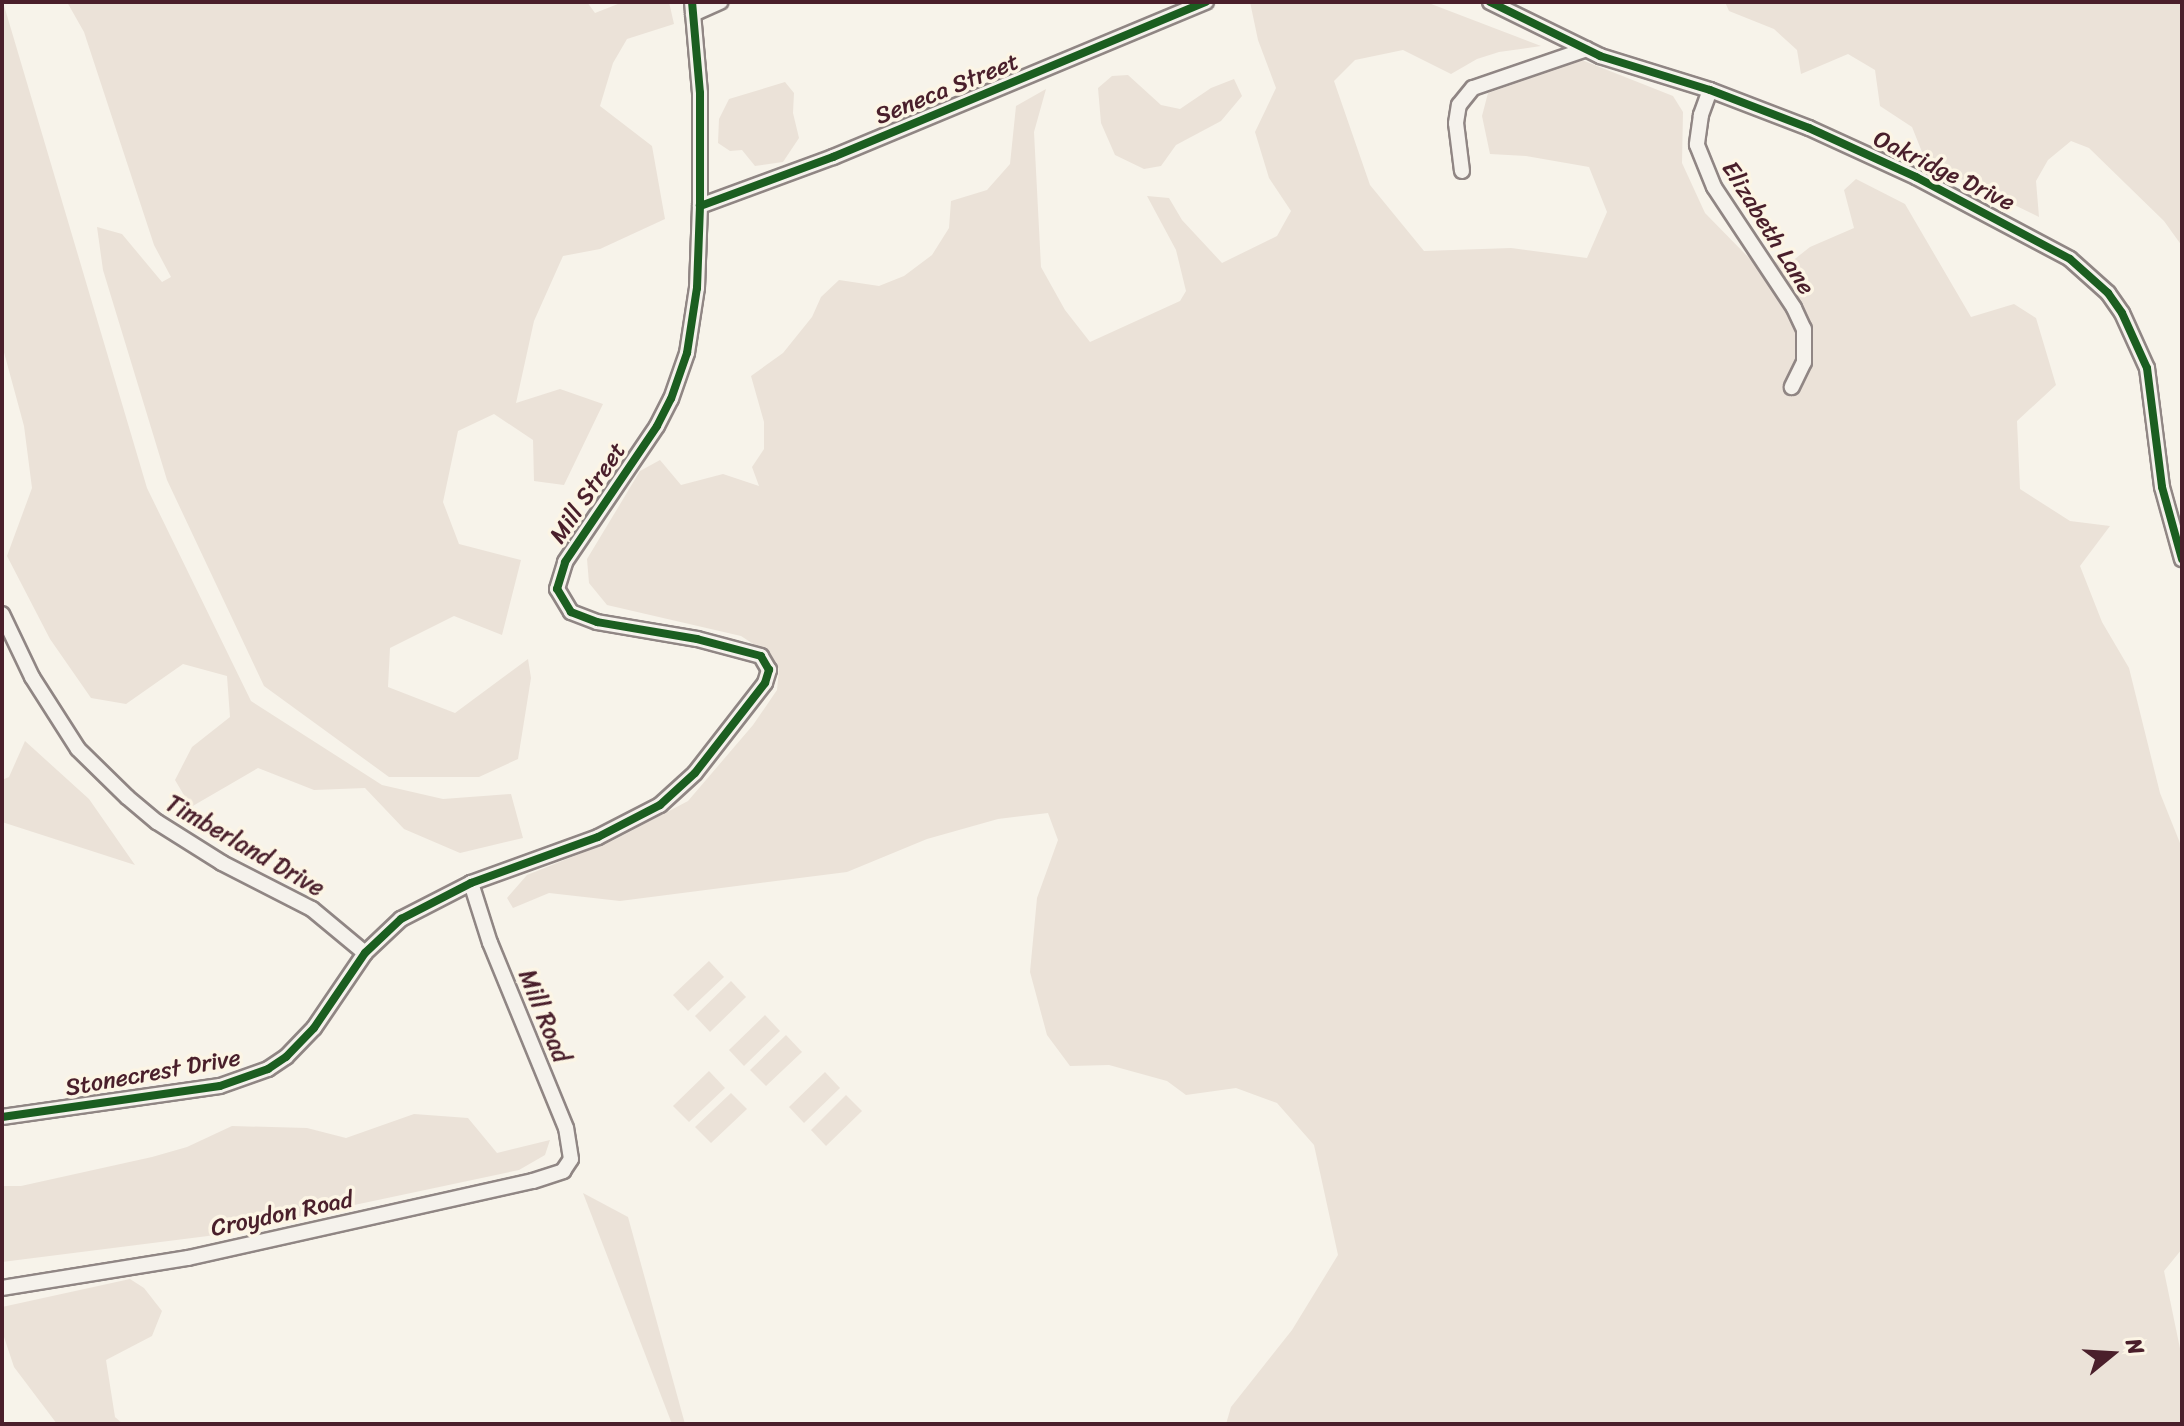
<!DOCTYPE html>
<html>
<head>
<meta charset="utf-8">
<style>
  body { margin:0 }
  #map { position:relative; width:2184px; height:1426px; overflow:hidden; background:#f7f3ea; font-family:Sriracha,sans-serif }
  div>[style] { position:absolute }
  .green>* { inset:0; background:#ebe2d8 }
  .roads { filter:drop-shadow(2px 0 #908684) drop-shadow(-2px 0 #908684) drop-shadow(0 2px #908684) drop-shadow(0 -2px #908684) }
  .minor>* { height:14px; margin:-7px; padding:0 7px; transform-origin:7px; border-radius:7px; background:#f5f2ec }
  .cycleway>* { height:8px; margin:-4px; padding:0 4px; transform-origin:4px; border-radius:4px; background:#1b5e20 }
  span { translate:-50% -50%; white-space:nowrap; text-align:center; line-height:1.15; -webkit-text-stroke:7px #fcf5e5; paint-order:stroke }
  .street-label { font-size:24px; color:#4a1f2b }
  .frame { position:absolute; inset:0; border:4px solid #4a1f2b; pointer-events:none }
  .north { position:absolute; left:2072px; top:1314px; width:80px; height:80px; -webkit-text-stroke:6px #fcf5e5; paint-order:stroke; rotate:72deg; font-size:22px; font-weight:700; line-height:32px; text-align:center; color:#4a1f2b }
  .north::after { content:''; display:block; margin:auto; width:28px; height:36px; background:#4a1f2b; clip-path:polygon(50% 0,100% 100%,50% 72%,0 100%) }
</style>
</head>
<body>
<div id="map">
  <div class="green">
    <div style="clip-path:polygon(3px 2px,147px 488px,251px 701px,382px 785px,443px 799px,511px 794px,523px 838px,460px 853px,404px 829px,365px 788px,314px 790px,258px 768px,191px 807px,175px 780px,192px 747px,230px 717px,227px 676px,183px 664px,126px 704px,91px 698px,50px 639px,7px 556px,32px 488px,24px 426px,2px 345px)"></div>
    <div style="clip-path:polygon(67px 2px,587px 2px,595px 13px,623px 2px,669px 2px,674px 24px,627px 39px,613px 63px,600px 106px,652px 146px,665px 219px,600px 249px,563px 256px,534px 321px,516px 403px,560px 389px,603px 404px,564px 485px,534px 481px,533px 440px,494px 414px,458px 431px,443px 502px,459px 544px,521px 560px,502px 635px,454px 616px,390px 648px,388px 687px,455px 713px,528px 659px,531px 678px,518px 759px,479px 777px,389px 777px,264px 686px,167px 480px,103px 270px,97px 227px,122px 234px,162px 282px,171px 277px,154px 245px,84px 32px)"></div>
    <div style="clip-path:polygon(1250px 2px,1426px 2px,1541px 46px,1499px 52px,1477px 59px,1451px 74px,1403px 50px,1355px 60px,1334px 81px,1370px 185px,1424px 251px,1511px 248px,1587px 258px,1607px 212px,1589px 167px,1526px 156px,1490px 154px,1482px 116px,1488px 93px,1582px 60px,1673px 96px,1683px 112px,1682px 163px,1705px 213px,1754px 263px,1791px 262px,1810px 247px,1854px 228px,1844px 190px,1856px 179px,1905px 204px,1971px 317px,2014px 304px,2036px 318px,2056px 385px,2017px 421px,2020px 489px,2070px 521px,2110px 526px,2080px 566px,2102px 622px,2129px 668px,2160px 793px,2182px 848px,2182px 1249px,2164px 1271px,2182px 1358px,2182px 1424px,1226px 1424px,1231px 1407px,1292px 1330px,1338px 1255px,1314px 1145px,1277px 1103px,1236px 1088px,1186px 1095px,1167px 1081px,1109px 1065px,1070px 1066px,1047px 1035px,1030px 972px,1037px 898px,1058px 840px,1048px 813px,998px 819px,927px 839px,847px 872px,620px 901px,549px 893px,513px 908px,507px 898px,527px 875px,614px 840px,688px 801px,753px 725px,777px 690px,779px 669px,767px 653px,741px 636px,607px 605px,589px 583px,587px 559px,640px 471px,660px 460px,681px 485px,723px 474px,759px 486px,752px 467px,764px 449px,764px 422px,751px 376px,783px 353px,812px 317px,821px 297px,839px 280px,879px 286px,904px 276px,932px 255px,949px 228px,951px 201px,987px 190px,1010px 164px,1016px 106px,1046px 89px,1034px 132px,1041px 267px,1065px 310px,1090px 342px,1180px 301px,1186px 291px,1176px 250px,1147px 196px,1169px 198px,1182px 220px,1222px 263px,1277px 236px,1291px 211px,1269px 178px,1255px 132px,1276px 88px,1258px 40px)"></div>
    <div style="clip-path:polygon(1725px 2px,2182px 2px,2182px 246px,2164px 221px,2089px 148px,2071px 141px,2048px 160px,2036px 181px,2039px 217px,1926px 162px,1912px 127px,1880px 106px,1875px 70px,1848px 54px,1801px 74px,1797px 50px,1774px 29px,1729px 11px)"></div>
    <div style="clip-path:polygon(1128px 75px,1161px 105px,1180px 109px,1211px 88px,1234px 79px,1242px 96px,1221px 121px,1176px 145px,1161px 166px,1144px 169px,1115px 155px,1101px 123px,1098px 88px,1112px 76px)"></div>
    <div style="clip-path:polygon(785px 82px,794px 93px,793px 113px,799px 138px,783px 162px,755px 166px,742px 150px,730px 151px,718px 143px,719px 119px,729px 99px)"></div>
    <div style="clip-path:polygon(25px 741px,89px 799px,135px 865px,2px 822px,2px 780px,9px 777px)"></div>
    <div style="clip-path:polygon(709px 961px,724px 977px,688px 1011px,673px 995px)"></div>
    <div style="clip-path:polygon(731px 981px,746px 997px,710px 1032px,695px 1016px)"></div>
    <div style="clip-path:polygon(765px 1015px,780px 1031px,744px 1066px,729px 1050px)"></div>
    <div style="clip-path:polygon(786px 1035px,802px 1052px,766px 1086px,750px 1070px)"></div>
    <div style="clip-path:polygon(709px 1071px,725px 1088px,689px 1122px,673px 1106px)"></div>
    <div style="clip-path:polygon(825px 1072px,840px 1088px,804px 1123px,789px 1107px)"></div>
    <div style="clip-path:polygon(731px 1093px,747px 1109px,711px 1143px,695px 1127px)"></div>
    <div style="clip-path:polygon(846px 1095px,862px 1111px,826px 1146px,811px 1130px)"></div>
    <div style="clip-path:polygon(414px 1114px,468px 1118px,497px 1153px,550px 1140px,545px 1155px,519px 1170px,208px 1236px,2px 1262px,2px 1186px,21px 1186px,152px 1157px,187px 1147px,232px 1126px,307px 1128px,346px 1138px)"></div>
    <div style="clip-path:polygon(583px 1193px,628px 1217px,685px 1424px,672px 1424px)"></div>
    <div style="clip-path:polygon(130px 1279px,144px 1288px,162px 1311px,152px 1336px,106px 1360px,115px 1417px,123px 1424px,57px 1424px,14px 1367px,2px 1331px,2px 1307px)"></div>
  </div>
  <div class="roads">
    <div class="minor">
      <div style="left:1490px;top:2px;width:123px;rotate:26.1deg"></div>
      <div style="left:1600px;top:56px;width:115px;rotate:17.2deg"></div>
      <div style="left:1710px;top:90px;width:106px;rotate:21deg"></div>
      <div style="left:1809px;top:128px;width:118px;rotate:24.6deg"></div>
      <div style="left:1916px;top:177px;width:174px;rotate:28deg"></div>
      <div style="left:2070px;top:259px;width:51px;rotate:41.8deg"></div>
      <div style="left:2108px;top:293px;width:24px;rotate:55deg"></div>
      <div style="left:2122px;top:313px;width:60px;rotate:65.6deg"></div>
      <div style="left:2147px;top:368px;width:120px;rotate:82.8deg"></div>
      <div style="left:2162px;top:487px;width:75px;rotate:74.5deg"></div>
      <div style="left:693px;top:14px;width:30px;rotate:-24deg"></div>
      <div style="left:1710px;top:90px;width:27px;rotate:110deg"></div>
      <div style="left:1701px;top:115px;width:30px;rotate:98deg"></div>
      <div style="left:1697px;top:145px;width:45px;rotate:68deg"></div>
      <div style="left:1714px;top:187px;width:145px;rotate:56.5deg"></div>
      <div style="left:1794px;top:308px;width:23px;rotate:65deg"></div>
      <div style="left:1804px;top:329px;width:33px;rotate:90deg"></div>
      <div style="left:1804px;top:362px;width:28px;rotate:116deg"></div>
      <div style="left:1462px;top:171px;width:48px;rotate:-97.1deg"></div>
      <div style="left:1456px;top:123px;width:18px;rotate:-81deg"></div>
      <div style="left:1459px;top:105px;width:22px;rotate:-51deg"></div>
      <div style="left:1473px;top:88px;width:120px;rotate:-18.9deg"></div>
      <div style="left:700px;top:206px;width:142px;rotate:-20.2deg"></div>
      <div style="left:833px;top:157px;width:404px;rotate:-22.6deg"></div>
      <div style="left:2px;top:614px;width:70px;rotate:64.5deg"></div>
      <div style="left:32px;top:677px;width:85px;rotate:57.4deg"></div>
      <div style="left:78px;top:749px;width:69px;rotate:44.4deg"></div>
      <div style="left:127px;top:797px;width:39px;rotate:40deg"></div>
      <div style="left:157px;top:822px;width:77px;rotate:32.2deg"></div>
      <div style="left:222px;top:863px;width:101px;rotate:27.1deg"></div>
      <div style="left:312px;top:909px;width:69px;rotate:39.7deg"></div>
      <div style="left:2px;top:1117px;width:220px;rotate:-8.1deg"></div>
      <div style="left:220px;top:1086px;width:51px;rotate:-19.5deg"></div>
      <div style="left:268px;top:1069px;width:22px;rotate:-34deg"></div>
      <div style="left:286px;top:1057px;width:40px;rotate:-46deg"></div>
      <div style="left:314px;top:1028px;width:91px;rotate:-55.8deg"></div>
      <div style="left:365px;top:953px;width:50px;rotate:-43.4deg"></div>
      <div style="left:401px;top:919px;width:79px;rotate:-27.2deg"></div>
      <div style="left:471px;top:883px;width:135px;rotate:-19.9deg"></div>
      <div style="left:598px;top:837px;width:70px;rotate:-27.3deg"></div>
      <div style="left:660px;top:805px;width:47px;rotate:-42.4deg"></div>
      <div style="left:695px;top:773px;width:114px;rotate:-52.1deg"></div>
      <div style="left:765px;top:683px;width:14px;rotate:-73deg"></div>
      <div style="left:769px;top:670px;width:16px;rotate:-120deg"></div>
      <div style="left:761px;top:656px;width:66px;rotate:-165.1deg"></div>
      <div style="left:697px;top:639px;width:101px;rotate:-170.4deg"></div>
      <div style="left:597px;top:622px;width:28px;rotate:-159deg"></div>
      <div style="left:571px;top:612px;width:27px;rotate:-121deg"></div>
      <div style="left:557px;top:589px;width:28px;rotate:-73deg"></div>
      <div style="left:565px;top:562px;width:164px;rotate:-55.9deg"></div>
      <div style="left:657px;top:426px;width:30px;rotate:-63deg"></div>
      <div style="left:671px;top:399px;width:49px;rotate:-70.8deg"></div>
      <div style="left:687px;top:353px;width:66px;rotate:-81.3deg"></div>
      <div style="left:697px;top:288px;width:82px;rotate:-87.9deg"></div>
      <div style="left:700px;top:206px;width:113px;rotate:-90deg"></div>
      <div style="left:700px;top:93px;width:91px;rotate:-95deg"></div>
      <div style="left:2px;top:1288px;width:188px;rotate:-9.2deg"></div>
      <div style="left:188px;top:1258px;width:353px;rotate:-12.6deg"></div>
      <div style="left:533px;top:1181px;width:32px;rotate:-18deg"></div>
      <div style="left:563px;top:1171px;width:14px;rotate:-56deg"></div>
      <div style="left:571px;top:1159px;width:31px;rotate:-99deg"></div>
      <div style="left:566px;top:1128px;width:200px;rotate:-112.3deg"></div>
      <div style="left:490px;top:943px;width:63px;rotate:-107.6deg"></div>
    </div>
  </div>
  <div class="cycleway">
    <div style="left:1490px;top:2px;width:123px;rotate:26.1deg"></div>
    <div style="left:1600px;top:56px;width:115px;rotate:17.2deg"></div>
    <div style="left:1710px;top:90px;width:106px;rotate:21deg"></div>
    <div style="left:1809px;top:128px;width:118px;rotate:24.6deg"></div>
    <div style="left:1916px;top:177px;width:174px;rotate:28deg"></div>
    <div style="left:2070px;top:259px;width:51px;rotate:41.8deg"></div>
    <div style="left:2108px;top:293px;width:24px;rotate:55deg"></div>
    <div style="left:2122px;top:313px;width:60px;rotate:65.6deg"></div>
    <div style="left:2147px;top:368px;width:120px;rotate:82.8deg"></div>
    <div style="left:2162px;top:487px;width:75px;rotate:74.5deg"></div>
    <div style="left:700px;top:206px;width:142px;rotate:-20.2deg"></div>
    <div style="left:833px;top:157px;width:404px;rotate:-22.6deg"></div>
    <div style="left:2px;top:1117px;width:220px;rotate:-8.1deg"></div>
    <div style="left:220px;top:1086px;width:51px;rotate:-19.5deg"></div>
    <div style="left:268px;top:1069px;width:22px;rotate:-34deg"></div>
    <div style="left:286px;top:1057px;width:40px;rotate:-46deg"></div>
    <div style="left:314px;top:1028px;width:91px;rotate:-55.8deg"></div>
    <div style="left:365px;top:953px;width:50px;rotate:-43.4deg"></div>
    <div style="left:401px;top:919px;width:79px;rotate:-27.2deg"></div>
    <div style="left:471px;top:883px;width:135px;rotate:-19.9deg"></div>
    <div style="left:598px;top:837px;width:70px;rotate:-27.3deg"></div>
    <div style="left:660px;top:805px;width:47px;rotate:-42.4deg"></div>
    <div style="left:695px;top:773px;width:114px;rotate:-52.1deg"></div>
    <div style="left:765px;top:683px;width:14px;rotate:-73deg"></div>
    <div style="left:769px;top:670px;width:16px;rotate:-120deg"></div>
    <div style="left:761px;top:656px;width:66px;rotate:-165.1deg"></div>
    <div style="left:697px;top:639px;width:101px;rotate:-170.4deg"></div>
    <div style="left:597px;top:622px;width:28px;rotate:-159deg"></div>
    <div style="left:571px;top:612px;width:27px;rotate:-121deg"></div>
    <div style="left:557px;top:589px;width:28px;rotate:-73deg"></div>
    <div style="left:565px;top:562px;width:164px;rotate:-55.9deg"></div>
    <div style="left:657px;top:426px;width:30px;rotate:-63deg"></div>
    <div style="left:671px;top:399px;width:49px;rotate:-70.8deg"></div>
    <div style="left:687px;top:353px;width:66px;rotate:-81.3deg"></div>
    <div style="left:697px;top:288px;width:82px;rotate:-87.9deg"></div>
    <div style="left:700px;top:206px;width:113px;rotate:-90deg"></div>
    <div style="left:700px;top:93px;width:91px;rotate:-95deg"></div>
  </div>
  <div class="street-label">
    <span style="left:947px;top:89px;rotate:-22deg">Seneca Street</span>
    <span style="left:1944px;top:171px;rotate:26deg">Oakridge Drive</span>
    <span style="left:1768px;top:228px;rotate:58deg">Elizabeth Lane</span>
    <span style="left:588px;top:493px;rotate:-56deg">Mill Street</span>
    <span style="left:245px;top:846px;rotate:30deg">Timberland Drive</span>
    <span style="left:544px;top:1016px;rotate:68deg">Mill Road</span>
    <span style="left:153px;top:1073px;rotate:-10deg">Stonecrest Drive</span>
    <span style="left:282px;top:1214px;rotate:-12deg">Croydon Road</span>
  </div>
  <div class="frame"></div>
  <div class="north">N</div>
</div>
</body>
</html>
